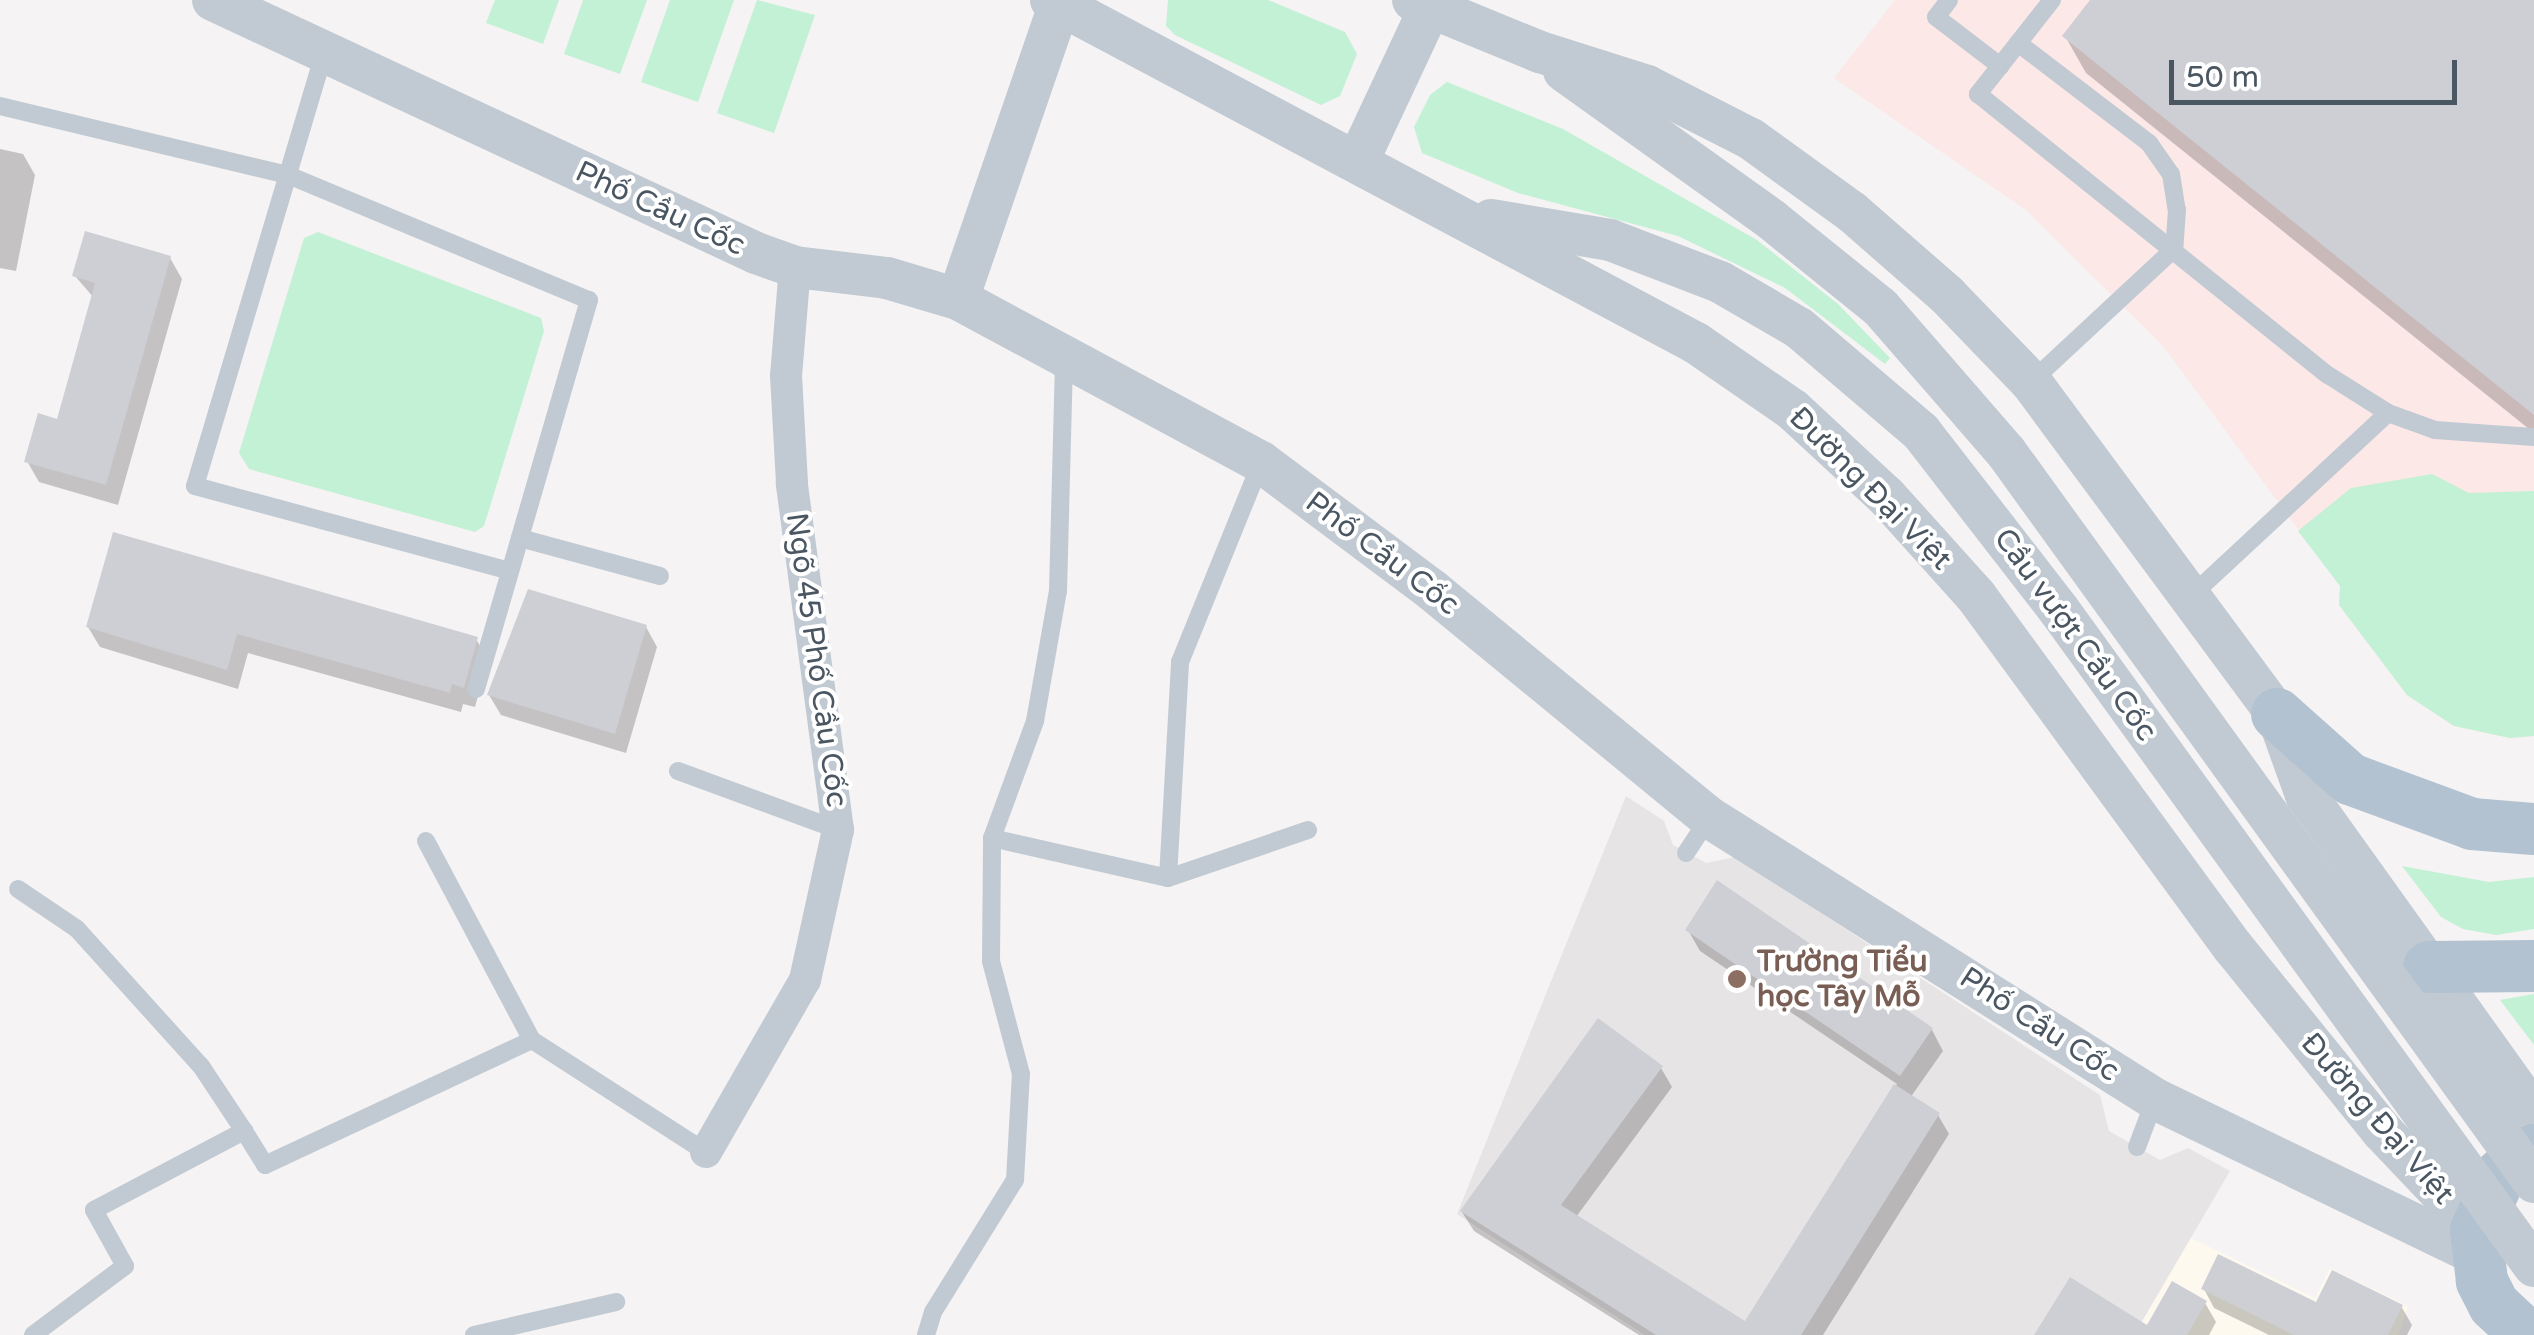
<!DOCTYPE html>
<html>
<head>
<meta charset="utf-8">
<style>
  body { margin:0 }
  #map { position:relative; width:2534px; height:1335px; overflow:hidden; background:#f5f3f3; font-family:"Varela Round",sans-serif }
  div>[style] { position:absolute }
  .commercial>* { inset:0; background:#fdf9ef }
  .education>* { inset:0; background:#e6e4e5 }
  .medical>* { inset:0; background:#fce8e6 }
  .green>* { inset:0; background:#c3f1d5 }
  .shadow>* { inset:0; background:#0003 }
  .building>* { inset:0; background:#cdcfd5 }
  .service>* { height:18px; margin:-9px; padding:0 9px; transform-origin:9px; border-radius:9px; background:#c1cad2 }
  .minor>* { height:32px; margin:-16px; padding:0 16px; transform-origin:16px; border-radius:16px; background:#c1cad2 }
  .tertiary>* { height:42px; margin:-21px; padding:0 21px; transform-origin:21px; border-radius:21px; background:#c1cad2 }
  .primary>* { height:52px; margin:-26px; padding:0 26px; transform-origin:26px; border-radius:26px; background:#b3c2d1 }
  .tertiary-bridge>* { height:42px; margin:-21px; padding:0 21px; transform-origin:21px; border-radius:21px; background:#c1cad2 }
  .dots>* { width:28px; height:28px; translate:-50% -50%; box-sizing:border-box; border:5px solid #fff; border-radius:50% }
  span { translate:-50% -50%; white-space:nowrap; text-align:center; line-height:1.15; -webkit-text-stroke:8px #fff; paint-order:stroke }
  .street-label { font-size:30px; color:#4a5661 }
  .education-label { font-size:30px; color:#785e54; font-weight:700 }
  .left { translate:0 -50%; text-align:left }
  .scale { position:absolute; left:2169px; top:60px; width:288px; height:45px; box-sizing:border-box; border:5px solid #4a5661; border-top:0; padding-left:12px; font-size:30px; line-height:35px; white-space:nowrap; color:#4a5661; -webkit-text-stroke:8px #fff; paint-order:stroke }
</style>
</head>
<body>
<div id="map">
  <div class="commercial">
    <div style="clip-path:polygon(2191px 1238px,2315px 1298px,2330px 1268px,2408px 1306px,2399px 1335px,2134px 1335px)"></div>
  </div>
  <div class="education">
    <div style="clip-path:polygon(1626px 796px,1664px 821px,1673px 845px,1706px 863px,1735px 857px,2100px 1095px,2109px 1131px,2160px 1160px,2188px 1148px,2230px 1171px,2134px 1335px,1645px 1335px,1457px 1214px)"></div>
  </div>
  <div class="medical">
    <div style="clip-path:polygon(1895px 0,2534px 0,2534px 736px,2510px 738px,2454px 726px,2407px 695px,2339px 605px,2340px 586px,2163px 346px,2026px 210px,1834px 78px)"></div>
  </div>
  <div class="green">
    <div style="clip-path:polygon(495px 0,559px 0,543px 44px,486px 23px)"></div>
    <div style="clip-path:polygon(583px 0,647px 0,620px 74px,564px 54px)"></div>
    <div style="clip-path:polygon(670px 0,734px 0,698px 102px,641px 82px)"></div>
    <div style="clip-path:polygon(757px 0,815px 15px,774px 133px,717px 113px)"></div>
    <div style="clip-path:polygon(1168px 0,1268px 0,1345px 32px,1357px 54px,1340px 96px,1321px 105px,1175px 35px,1166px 26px)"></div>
    <div style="clip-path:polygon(1447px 82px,1563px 129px,1757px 240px,1838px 304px,1890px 358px,1885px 364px,1785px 288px,1678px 236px,1518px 193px,1422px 153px,1414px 127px,1430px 95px)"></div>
    <div style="clip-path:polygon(318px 232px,541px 318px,544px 331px,484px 526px,475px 532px,249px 469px,239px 453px,304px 238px)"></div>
    <div style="clip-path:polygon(2432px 474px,2469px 493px,2534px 491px,2534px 736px,2510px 738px,2454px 726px,2407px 695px,2339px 605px,2340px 586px,2298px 531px,2351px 488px)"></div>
    <div style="clip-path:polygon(2402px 866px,2489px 882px,2534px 877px,2534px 929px,2496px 935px,2463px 929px,2441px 917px)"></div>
    <div style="clip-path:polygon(2534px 994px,2534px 1045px,2500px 1000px)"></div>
  </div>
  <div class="shadow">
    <div style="clip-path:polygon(2093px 0,2534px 0,2534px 433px,2086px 73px,2065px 36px)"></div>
    <div style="clip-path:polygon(0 149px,23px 154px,35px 175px,16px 271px,0 268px)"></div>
    <div style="clip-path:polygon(170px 258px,182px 279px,118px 505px,39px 482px,27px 461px,59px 422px,94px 298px,75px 276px)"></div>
    <div style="clip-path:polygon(88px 627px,476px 639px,488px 660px,475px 707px,463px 704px,461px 712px,248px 653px,238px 689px,100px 647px)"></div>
    <div style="clip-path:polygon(646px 627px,657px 647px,626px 753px,501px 715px,489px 695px)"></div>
    <div style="clip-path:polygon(1688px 930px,1932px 1030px,1943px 1051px,1910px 1098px,1938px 1115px,1949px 1134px,1823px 1335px,1639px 1335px,1474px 1231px,1462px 1212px,1661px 1068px,1672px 1087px,1576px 1217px,1746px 1324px,1897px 1084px,1700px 951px)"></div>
    <div style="clip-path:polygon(2204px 1289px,2317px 1305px,2401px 1306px,2412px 1325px,2407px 1335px,2269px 1335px,2214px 1308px)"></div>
    <div style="clip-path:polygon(2205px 1303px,2216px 1322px,2209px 1335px,2037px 1335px,2148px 1328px)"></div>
  </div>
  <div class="building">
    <div style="clip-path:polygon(2090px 0,2534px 0,2534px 415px,2062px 36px)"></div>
    <div style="clip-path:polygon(85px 231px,171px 256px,106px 485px,24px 462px,38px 413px,57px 419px,95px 283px,72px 276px)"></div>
    <div style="clip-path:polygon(113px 532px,478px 637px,464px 688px,452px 684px,450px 693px,237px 634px,227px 670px,86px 627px)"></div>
    <div style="clip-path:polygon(528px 589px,647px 625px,615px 734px,487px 695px)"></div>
    <div style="clip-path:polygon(1717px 880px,1933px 1028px,1900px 1076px,1685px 930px)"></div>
    <div style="clip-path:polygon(1598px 1018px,1663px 1066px,1561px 1205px,1745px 1321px,1894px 1084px,1940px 1113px,1801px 1335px,1656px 1335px,1460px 1211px)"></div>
    <div style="clip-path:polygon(2218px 1254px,2316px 1302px,2332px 1270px,2403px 1305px,2388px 1335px,2294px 1335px,2201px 1289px)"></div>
    <div style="clip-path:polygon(2070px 1277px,2147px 1325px,2172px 1281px,2207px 1301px,2187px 1335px,2034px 1335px)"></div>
  </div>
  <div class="service">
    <div style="left:1949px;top:0;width:21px;rotate:127deg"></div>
    <div style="left:1936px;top:17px;width:81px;rotate:37.4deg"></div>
    <div style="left:2052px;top:0;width:120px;rotate:128.2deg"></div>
    <div style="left:1978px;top:94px;width:449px;rotate:38.8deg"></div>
    <div style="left:2328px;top:375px;width:71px;rotate:32.3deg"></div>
    <div style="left:2388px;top:413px;width:50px;rotate:19.9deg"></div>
    <div style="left:2435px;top:430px;width:99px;rotate:4deg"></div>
    <div style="left:2018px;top:43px;width:165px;rotate:37.4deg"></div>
    <div style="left:2149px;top:143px;width:38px;rotate:55deg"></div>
    <div style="left:2171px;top:174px;width:36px;rotate:81deg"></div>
    <div style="left:2177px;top:210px;width:39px;rotate:94deg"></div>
    <div style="left:2174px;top:249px;width:195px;rotate:137.1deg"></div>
    <div style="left:325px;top:50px;width:455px;rotate:106.6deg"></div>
    <div style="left:195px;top:486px;width:326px;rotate:15.1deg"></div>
    <div style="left:0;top:106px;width:296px;rotate:13.5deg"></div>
    <div style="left:288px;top:175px;width:326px;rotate:22.6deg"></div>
    <div style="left:589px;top:300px;width:405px;rotate:106.2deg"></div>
    <div style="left:520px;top:538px;width:145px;rotate:15.2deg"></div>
    <div style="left:2191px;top:596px;width:269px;rotate:-42.9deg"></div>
    <div style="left:678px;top:771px;width:171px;rotate:20.2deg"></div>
    <div style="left:992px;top:838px;width:180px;rotate:12.8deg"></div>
    <div style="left:1168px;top:878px;width:148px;rotate:-18.9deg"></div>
    <div style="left:426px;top:841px;width:225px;rotate:62deg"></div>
    <div style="left:1686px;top:853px;width:42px;rotate:-56.7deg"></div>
    <div style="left:1168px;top:878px;width:216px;rotate:-86.8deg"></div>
    <div style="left:1180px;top:662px;width:215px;rotate:-67.9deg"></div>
    <div style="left:18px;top:889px;width:71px;rotate:34.1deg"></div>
    <div style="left:77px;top:929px;width:185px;rotate:47.9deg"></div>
    <div style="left:201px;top:1066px;width:78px;rotate:56.5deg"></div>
    <div style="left:2137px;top:1147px;width:51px;rotate:-69.4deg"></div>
    <div style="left:33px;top:1335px;width:115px;rotate:-36.9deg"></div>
    <div style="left:125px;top:1266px;width:64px;rotate:-119deg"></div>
    <div style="left:94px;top:1210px;width:170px;rotate:-27.8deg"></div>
    <div style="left:244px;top:1131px;width:40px;rotate:58deg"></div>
    <div style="left:265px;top:1165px;width:295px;rotate:-25.1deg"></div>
    <div style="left:532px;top:1040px;width:207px;rotate:32.8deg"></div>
    <div style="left:474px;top:1335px;width:146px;rotate:-13.1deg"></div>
    <div style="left:926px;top:1335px;width:24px;rotate:-73deg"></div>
    <div style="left:933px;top:1312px;width:155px;rotate:-58.2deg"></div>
    <div style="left:1015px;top:1180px;width:106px;rotate:-86.8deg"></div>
    <div style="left:1021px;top:1074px;width:117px;rotate:-104.9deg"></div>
    <div style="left:991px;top:961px;width:123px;rotate:-89.5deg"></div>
    <div style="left:992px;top:838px;width:125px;rotate:-69.8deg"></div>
    <div style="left:1035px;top:721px;width:132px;rotate:-80deg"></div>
    <div style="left:1058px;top:591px;width:232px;rotate:-88.5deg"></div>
  </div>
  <div class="minor">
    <div style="left:706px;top:1152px;width:198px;rotate:-60.1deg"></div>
    <div style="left:805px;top:980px;width:154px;rotate:-77.6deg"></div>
    <div style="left:838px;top:830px;width:350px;rotate:-97.6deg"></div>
    <div style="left:792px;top:483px;width:107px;rotate:-93.2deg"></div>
    <div style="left:786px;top:376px;width:109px;rotate:-85.3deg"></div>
  </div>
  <div class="tertiary">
    <div style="left:213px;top:0;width:599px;rotate:24.98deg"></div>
    <div style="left:756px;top:253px;width:41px;rotate:19.7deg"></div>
    <div style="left:795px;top:267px;width:93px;rotate:6.8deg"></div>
    <div style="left:887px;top:278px;width:74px;rotate:16.5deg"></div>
    <div style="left:958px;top:299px;width:344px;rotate:28.3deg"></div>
    <div style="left:1261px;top:462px;width:214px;rotate:36.8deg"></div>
    <div style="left:1432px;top:590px;width:360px;rotate:39.4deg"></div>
    <div style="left:1710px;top:818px;width:526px;rotate:32.27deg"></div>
    <div style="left:2155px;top:1099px;width:356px;rotate:25.8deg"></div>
    <div style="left:1051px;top:0;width:731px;rotate:28deg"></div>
    <div style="left:1696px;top:343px;width:118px;rotate:34.6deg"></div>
    <div style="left:1793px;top:410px;width:127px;rotate:42.8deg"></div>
    <div style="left:1886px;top:496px;width:135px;rotate:48deg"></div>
    <div style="left:1976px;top:596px;width:435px;rotate:53.8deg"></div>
    <div style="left:2233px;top:947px;width:237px;rotate:51deg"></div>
    <div style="left:2382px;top:1131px;width:137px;rotate:46.5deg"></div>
    <div style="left:1413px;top:0;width:137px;rotate:22.3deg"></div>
    <div style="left:1540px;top:52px;width:112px;rotate:17.6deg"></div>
    <div style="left:1647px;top:86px;width:117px;rotate:27deg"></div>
    <div style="left:1751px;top:139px;width:125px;rotate:35.9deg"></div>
    <div style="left:1852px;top:212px;width:126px;rotate:41.1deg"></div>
    <div style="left:1947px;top:295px;width:121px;rotate:46deg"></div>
    <div style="left:2031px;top:382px;width:413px;rotate:53.5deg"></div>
    <div style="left:2277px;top:714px;width:86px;rotate:70.3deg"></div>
    <div style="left:2306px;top:795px;width:392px;rotate:54.4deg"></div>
    <div style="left:1564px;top:71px;width:256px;rotate:35.6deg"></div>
    <div style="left:1358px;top:161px;width:170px;rotate:-64.9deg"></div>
    <div style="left:1491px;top:220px;width:121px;rotate:9.5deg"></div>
    <div style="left:1610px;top:240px;width:118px;rotate:20.9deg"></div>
    <div style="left:958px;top:299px;width:316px;rotate:-71deg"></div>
  </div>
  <div class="primary">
    <div style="left:2277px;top:714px;width:98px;rotate:41.7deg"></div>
    <div style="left:2350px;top:779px;width:130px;rotate:20.2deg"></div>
    <div style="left:2472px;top:824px;width:62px;rotate:4.6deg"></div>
    <div style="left:2429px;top:967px;width:105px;rotate:-0.5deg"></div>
    <div style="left:2526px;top:1335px;width:44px;rotate:-136.8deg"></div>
    <div style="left:2494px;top:1305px;width:27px;rotate:-117deg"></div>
    <div style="left:2482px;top:1281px;width:51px;rotate:-96.7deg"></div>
    <div style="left:2476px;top:1230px;width:61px;rotate:-65.9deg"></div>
    <div style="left:2501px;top:1174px;width:41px;rotate:-36deg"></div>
  </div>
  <div class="tertiary-bridge">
    <div style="left:1772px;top:220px;width:139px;rotate:38.9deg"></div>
    <div style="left:1880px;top:307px;width:192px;rotate:49deg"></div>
    <div style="left:2006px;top:452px;width:901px;rotate:54.12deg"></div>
    <div style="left:1720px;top:282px;width:91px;rotate:30.2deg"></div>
    <div style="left:1799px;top:328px;width:160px;rotate:40.4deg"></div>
    <div style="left:1921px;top:432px;width:225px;rotate:52.2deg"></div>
    <div style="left:2059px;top:610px;width:810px;rotate:54.09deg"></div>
  </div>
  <div class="dots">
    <div style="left:1737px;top:979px;background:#8d6e63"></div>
  </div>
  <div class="street-label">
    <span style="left:660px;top:209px;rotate:25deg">Phố Cầu Cốc</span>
    <span style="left:1870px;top:489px;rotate:45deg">Đường Đại Việt</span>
    <span style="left:1382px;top:554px;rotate:37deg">Phố Cầu Cốc</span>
    <span style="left:2075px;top:635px;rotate:54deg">Cầu vượt Cầu Cốc</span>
    <span style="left:816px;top:660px;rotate:82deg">Ngõ 45 Phố Cầu Cốc</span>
    <span style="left:2039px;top:1025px;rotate:33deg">Phố Cầu Cốc</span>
    <span style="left:2377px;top:1119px;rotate:49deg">Đường Đại Việt</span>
  </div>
  <div class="education-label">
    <span class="left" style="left:1757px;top:979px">Trường Tiểu<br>học Tây Mỗ</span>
  </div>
  <div class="scale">50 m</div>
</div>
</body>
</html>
